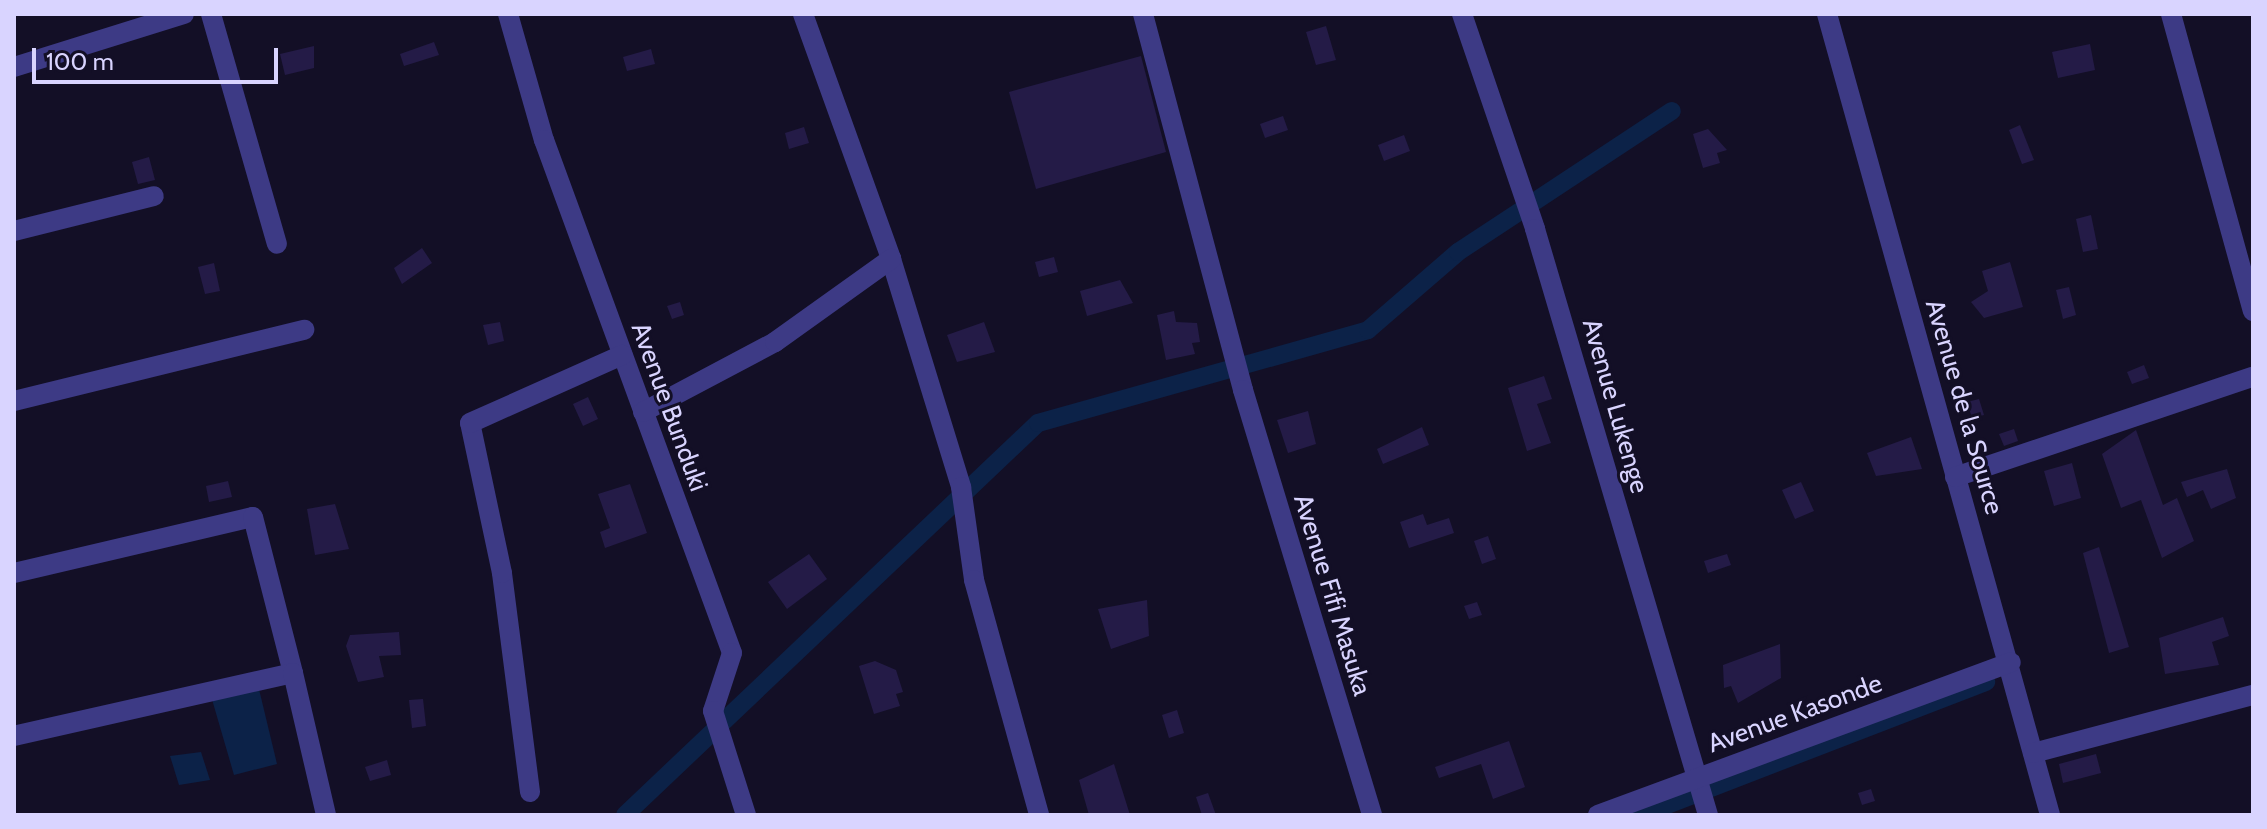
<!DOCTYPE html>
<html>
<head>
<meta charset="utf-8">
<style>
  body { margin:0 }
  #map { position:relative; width:2267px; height:829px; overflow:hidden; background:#130f26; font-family:Cabin,sans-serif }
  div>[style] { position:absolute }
  .water>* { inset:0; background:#0c2248 }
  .canal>* { height:18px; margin:-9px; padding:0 9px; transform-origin:9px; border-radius:9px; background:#0c2248 }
  .building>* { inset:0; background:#241b47 }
  .minor>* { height:20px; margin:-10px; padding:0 10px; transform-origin:10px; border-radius:10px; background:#3d3a85 }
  span { translate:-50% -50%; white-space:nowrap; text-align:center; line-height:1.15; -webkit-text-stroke:6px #130f26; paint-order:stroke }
  .street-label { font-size:26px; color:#d9d4ff }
  .frame { position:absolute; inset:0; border:16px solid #d9d4ff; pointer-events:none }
  .scale { position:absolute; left:32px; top:48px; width:246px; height:36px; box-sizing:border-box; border:4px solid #d9d4ff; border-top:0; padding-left:10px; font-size:24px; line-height:28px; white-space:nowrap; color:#d9d4ff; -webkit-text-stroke:6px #130f26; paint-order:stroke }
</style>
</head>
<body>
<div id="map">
  <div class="water">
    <div style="clip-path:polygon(258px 685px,277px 764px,234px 775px,211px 696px)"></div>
    <div style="clip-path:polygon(201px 752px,210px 780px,179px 785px,170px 756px)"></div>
  </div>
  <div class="canal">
    <div style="left:625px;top:815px;width:569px;rotate:-43.51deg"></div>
    <div style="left:1038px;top:423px;width:343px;rotate:-15.7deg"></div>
    <div style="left:1368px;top:330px;width:119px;rotate:-40.9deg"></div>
    <div style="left:1458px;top:252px;width:256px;rotate:-33.4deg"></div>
    <div style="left:1641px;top:815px;width:370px;rotate:-21.1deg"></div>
  </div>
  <div class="building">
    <div style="clip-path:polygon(1326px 26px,1336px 60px,1316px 65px,1306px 32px)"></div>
    <div style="clip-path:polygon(434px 42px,439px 55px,404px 66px,400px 54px)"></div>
    <div style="clip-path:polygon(2090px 44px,2095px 70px,2058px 78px,2052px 52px)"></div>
    <div style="clip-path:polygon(314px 46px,314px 68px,285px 75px,280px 54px)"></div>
    <div style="clip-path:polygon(651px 49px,655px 64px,627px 71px,623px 57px)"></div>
    <div style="clip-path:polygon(1141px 56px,1166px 152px,1036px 189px,1009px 92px)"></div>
    <div style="clip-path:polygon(1283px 116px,1288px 130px,1265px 138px,1260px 124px)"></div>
    <div style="clip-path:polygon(2020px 125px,2034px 160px,2022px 164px,2009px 130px)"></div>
    <div style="clip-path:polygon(804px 127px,809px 143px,789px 149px,785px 133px)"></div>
    <div style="clip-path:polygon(1708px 129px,1727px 150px,1717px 153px,1720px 163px,1703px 168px,1693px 134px)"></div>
    <div style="clip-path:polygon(1404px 135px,1410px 151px,1384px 161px,1378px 145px)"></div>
    <div style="clip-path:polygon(149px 157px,155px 180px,138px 184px,132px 162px)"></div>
    <div style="clip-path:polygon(2091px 215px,2098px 249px,2083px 252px,2076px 219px)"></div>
    <div style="clip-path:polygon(422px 248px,432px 263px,402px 284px,394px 268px)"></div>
    <div style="clip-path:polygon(1054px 257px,1058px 272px,1039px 277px,1035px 262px)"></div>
    <div style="clip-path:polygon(2010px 262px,2023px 307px,1984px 318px,1971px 302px,1988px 291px,1982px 271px)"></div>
    <div style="clip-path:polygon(214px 263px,220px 291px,205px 294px,198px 267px)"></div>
    <div style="clip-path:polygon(1120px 280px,1133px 303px,1087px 316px,1080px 291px)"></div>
    <div style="clip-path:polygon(2069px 287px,2076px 315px,2063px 319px,2056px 290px)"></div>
    <div style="clip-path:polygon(680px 302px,684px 315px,672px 319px,667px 306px)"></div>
    <div style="clip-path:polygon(1174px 311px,1176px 322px,1197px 323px,1200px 342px,1192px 343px,1195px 354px,1166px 360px,1157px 315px)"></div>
    <div style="clip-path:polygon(500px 322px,504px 341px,488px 345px,483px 325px)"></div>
    <div style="clip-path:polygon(984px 322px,995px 352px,957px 362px,947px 335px)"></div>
    <div style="clip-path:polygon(2144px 365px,2149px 378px,2132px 384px,2127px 372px)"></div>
    <div style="clip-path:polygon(1544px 376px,1552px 399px,1537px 404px,1551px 443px,1527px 451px,1508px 388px)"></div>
    <div style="clip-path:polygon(588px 397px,598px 419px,583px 426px,573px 404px)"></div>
    <div style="clip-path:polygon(1979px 399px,1984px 415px,1972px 418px,1967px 402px)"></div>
    <div style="clip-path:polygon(1308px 411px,1316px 444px,1288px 453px,1277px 420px)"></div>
    <div style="clip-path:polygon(1422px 427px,1429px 445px,1383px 464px,1377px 449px)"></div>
    <div style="clip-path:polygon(2014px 429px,2018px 441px,2004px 446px,1999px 434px)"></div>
    <div style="clip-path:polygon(2136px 430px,2163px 505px,2177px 498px,2194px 541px,2162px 558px,2141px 500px,2121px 508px,2102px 454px)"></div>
    <div style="clip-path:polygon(1911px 437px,1922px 469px,1876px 476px,1867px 453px)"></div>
    <div style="clip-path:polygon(2072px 463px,2081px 498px,2054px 506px,2044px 471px)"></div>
    <div style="clip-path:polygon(2227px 469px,2236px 498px,2211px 509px,2203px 490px,2187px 497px,2181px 482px)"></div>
    <div style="clip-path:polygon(228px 481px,232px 497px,209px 502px,206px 486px)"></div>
    <div style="clip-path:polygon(1801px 482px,1814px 511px,1795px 519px,1782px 490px)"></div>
    <div style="clip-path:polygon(630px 484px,647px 533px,605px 548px,600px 532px,610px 528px,598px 494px)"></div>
    <div style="clip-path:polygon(335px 504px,349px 549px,315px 555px,307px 509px)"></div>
    <div style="clip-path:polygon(1423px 514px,1427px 525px,1449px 518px,1454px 533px,1409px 548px,1400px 522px)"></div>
    <div style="clip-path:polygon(1488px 536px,1496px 559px,1482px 564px,1474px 541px)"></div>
    <div style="clip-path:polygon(2099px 547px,2129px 647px,2109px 653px,2083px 553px)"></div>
    <div style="clip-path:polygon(809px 554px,827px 579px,787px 609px,768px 582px)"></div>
    <div style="clip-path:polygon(1727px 554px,1731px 565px,1708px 573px,1704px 561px)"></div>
    <div style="clip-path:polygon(1147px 600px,1149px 636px,1111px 649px,1098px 609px)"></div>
    <div style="clip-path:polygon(1477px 602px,1482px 615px,1469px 619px,1464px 606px)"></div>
    <div style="clip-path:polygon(2223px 617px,2229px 636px,2212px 642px,2219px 665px,2165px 674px,2159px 638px)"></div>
    <div style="clip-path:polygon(399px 632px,401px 655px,379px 656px,384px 677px,358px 682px,346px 646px,350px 635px)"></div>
    <div style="clip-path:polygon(1780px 644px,1781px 678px,1738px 703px,1731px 686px,1724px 688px,1723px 665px)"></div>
    <div style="clip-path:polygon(875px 661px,896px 670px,903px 692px,896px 694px,900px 706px,874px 714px,859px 666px)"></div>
    <div style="clip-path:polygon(423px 699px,426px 726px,412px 728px,409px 700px)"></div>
    <div style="clip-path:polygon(1177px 710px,1184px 733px,1169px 738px,1162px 715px)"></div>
    <div style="clip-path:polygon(1509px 741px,1525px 787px,1493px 799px,1481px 764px,1439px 778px,1435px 767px)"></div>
    <div style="clip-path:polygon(2096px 754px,2101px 773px,2063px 783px,2059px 764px)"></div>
    <div style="clip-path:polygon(387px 760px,391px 775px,370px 781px,365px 767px)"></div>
    <div style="clip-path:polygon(1114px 764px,1130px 815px,1089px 815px,1079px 780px)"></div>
    <div style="clip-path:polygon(1871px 789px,1875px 801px,1862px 805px,1858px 793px)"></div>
    <div style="clip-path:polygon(1208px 793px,1216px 815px,1202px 815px,1196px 797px)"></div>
  </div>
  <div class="minor">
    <div style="left:211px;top:14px;width:239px;rotate:74deg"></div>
    <div style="left:508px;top:14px;width:131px;rotate:74.1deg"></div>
    <div style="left:544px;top:140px;width:546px;rotate:69.87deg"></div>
    <div style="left:732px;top:653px;width:61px;rotate:108.1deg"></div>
    <div style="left:713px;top:711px;width:109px;rotate:72.4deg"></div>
    <div style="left:803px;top:14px;width:260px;rotate:70.2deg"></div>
    <div style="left:891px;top:259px;width:239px;rotate:72.9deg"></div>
    <div style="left:961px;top:487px;width:94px;rotate:82deg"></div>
    <div style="left:974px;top:580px;width:244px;rotate:74.5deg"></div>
    <div style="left:1143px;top:14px;width:389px;rotate:75.1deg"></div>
    <div style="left:1243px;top:390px;width:444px;rotate:73.1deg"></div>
    <div style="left:1462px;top:14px;width:227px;rotate:71.2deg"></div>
    <div style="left:1535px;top:229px;width:611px;rotate:73.55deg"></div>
    <div style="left:1827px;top:14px;width:831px;rotate:74.44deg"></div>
    <div style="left:2171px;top:14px;width:308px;rotate:74.6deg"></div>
    <div style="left:14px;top:67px;width:178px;rotate:-17.3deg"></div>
    <div style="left:14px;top:231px;width:144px;rotate:-14deg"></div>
    <div style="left:14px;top:401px;width:299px;rotate:-13.8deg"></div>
    <div style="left:643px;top:412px;width:149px;rotate:-27.9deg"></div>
    <div style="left:775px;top:342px;width:143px;rotate:-35.6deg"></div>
    <div style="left:1955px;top:477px;width:314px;rotate:-18.6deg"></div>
    <div style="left:14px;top:573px;width:245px;rotate:-13.2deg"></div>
    <div style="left:253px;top:517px;width:161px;rotate:75.6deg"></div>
    <div style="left:293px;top:673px;width:286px;rotate:167.3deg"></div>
    <div style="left:293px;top:673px;width:146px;rotate:76.9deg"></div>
    <div style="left:2033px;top:753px;width:228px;rotate:-14.8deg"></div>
    <div style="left:530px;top:792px;width:221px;rotate:-97.3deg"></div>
    <div style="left:502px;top:573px;width:153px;rotate:-102deg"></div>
    <div style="left:470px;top:423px;width:167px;rotate:-24.1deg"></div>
    <div style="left:1598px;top:815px;width:440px;rotate:-20.3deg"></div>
  </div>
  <div class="street-label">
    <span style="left:1615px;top:406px;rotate:74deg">Avenue Lukenge</span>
    <span style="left:669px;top:407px;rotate:70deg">Avenue Bunduki</span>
    <span style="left:1964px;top:407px;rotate:74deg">Avenue de la Source</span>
    <span style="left:1332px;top:595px;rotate:73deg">Avenue Fifi Masuka</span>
    <span style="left:1795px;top:714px;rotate:-20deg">Avenue Kasonde</span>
  </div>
  <div class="frame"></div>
  <div class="scale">100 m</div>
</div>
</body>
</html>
